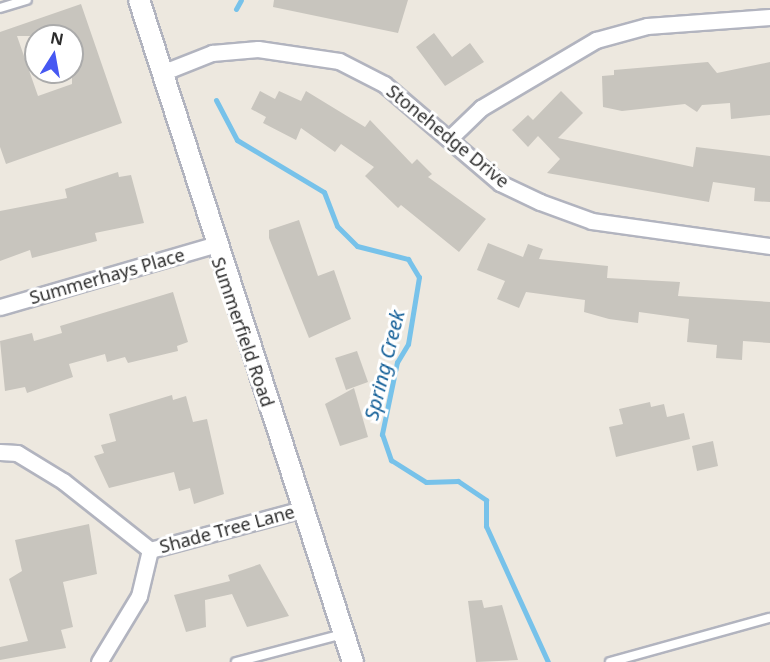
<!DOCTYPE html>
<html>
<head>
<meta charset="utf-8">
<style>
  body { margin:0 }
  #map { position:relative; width:770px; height:662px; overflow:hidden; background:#ede8df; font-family:"Noto Sans",sans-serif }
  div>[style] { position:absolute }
  .stream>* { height:5px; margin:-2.5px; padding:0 2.5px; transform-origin:2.5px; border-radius:2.5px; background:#77c2ea }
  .building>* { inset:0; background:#c8c5be }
  .roads { filter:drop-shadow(2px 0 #b2b4bf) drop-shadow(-2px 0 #b2b4bf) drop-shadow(0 2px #b2b4bf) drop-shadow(0 -2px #b2b4bf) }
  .lane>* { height:8px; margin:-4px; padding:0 4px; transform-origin:4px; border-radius:4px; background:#fff }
  .street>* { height:15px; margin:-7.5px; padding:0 7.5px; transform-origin:7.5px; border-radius:7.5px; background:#fff }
  .secondary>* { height:20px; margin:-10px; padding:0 10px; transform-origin:10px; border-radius:10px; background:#fff }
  span { translate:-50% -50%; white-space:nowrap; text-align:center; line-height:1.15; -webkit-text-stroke:6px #fff; paint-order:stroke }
  .street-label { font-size:18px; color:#2c2c2c }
  .water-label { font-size:20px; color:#135f98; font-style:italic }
  .north { position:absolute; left:24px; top:24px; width:60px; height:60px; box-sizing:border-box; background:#fff; border:2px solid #ababab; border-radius:50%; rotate:11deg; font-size:16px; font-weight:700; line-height:24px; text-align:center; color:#2c2c2c }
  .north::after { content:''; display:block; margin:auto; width:21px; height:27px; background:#4658f2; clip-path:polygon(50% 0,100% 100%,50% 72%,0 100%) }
</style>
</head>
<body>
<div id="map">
  <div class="stream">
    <div style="left:236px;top:9px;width:10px;rotate:-61deg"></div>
    <div style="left:216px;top:100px;width:45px;rotate:62.3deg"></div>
    <div style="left:237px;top:140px;width:101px;rotate:30.9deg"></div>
    <div style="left:324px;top:192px;width:36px;rotate:69deg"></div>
    <div style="left:337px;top:226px;width:28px;rotate:45deg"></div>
    <div style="left:357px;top:246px;width:53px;rotate:14.3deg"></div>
    <div style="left:408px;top:259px;width:21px;rotate:59deg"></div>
    <div style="left:419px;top:277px;width:68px;rotate:99.3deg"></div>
    <div style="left:408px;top:344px;width:21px;rotate:121deg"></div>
    <div style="left:397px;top:362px;width:74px;rotate:101.8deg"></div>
    <div style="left:382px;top:434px;width:28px;rotate:71deg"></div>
    <div style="left:391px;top:460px;width:41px;rotate:32.2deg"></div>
    <div style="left:426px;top:482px;width:32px;rotate:-2deg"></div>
    <div style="left:458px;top:481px;width:34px;rotate:34deg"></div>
    <div style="left:486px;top:500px;width:26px;rotate:90deg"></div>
    <div style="left:486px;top:526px;width:149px;rotate:65.5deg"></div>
  </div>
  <div class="building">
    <div style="clip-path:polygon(274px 0,408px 0,398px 33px,273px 7px)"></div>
    <div style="clip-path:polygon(evenodd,81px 4px,122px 123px,6px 164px,0 147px,0 32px,81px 4px,17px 36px,72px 36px,72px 84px,38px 96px,17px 36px)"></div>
    <div style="clip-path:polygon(434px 33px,452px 57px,470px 43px,484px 62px,445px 86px,416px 47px)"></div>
    <div style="clip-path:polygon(708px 62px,717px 73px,770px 62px,770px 115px,731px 119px,730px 103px,702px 105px,697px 112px,685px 104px,622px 111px,603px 107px,602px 76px,614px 75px,614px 70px)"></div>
    <div style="clip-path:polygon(260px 91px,275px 99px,279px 91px,301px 101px,306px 91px,365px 127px,370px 120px,412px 164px,417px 159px,432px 174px,428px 177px,486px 219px,459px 252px,401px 205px,398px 208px,365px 176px,374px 167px,341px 144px,335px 152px,301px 128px,296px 140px,263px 123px,266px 117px,251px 109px)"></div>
    <div style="clip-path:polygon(561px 91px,583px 113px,558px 138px,693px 167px,696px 147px,770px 156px,770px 202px,754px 201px,755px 188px,713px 182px,709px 202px,547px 173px,560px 159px,538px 136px,528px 147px,512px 130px,528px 115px,533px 120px)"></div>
    <div style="clip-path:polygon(118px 172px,119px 177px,131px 175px,144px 223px,95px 233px,97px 241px,32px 258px,30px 250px,0 261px,0 211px,67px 198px,65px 189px)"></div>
    <div style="clip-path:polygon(299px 220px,318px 276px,334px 270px,351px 319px,309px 338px,269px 238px,269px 230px)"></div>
    <div style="clip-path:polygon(488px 243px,523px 257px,528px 244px,543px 249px,539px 259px,608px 266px,607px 278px,680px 282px,678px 296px,770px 302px,770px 343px,743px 341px,742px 360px,716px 358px,717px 345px,687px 342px,689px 319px,639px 312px,638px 323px,609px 319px,584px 312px,585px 300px,526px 292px,519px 308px,497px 299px,505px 281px,477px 270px)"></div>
    <div style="clip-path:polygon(173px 292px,188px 342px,177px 346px,178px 351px,128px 363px,125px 357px,107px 362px,105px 354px,69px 364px,73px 377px,27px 393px,25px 387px,5px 391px,0 341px,32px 333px,34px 341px,62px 333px,60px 326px)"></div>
    <div style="clip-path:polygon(357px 351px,368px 382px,346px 390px,335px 358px)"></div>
    <div style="clip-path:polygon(354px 388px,368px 437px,340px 446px,325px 404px)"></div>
    <div style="clip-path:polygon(172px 395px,173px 400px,186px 396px,193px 422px,207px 419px,224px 494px,194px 504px,190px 488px,179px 491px,174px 472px,109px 488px,94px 456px,104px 453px,101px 445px,116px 441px,109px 414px)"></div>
    <div style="clip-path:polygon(650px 402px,651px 407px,664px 404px,667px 417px,684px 413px,690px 439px,616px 457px,609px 427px,623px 424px,619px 409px)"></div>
    <div style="clip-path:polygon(713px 441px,718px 466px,697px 471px,692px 446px)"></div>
    <div style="clip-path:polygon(89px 524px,97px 574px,63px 582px,73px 627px,61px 630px,66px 648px,0 660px,0 647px,28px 641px,9px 579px,22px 571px,15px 540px)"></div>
    <div style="clip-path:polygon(260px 564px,289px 616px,247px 627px,232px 594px,205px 600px,206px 627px,186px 632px,174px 595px,230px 581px,228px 575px)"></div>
    <div style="clip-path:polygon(482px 600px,484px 608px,502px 605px,518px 660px,476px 662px,468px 601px)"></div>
  </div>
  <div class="roads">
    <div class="lane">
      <div style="left:0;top:8px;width:28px;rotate:-17deg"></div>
      <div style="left:236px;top:662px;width:111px;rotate:-14.7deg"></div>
      <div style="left:610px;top:662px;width:165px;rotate:-15.5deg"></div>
    </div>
    <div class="street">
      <div style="left:164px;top:72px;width:52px;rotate:-21.6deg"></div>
      <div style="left:212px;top:53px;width:46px;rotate:-5deg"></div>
      <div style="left:258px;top:49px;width:82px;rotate:8.4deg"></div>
      <div style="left:339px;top:61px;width:51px;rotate:27.1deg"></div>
      <div style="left:384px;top:84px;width:153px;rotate:40.5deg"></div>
      <div style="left:500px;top:183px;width:44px;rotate:25.4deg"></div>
      <div style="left:540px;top:202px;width:55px;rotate:20.1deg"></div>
      <div style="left:592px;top:221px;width:180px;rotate:8deg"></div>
      <div style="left:451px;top:137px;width:42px;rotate:-44deg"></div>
      <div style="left:481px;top:108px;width:134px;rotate:-30.6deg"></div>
      <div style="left:596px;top:40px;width:53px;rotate:-15.4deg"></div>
      <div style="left:647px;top:26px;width:123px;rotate:-4.2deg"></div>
      <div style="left:0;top:307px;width:223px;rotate:-16.2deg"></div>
      <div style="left:0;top:452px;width:17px;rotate:3deg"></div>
      <div style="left:17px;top:453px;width:54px;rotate:31.3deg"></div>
      <div style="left:63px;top:481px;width:111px;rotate:38.4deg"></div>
      <div style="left:150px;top:550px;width:158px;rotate:-15deg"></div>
      <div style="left:99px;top:662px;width:77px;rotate:-58.8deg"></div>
      <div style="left:139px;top:596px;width:47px;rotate:-76.6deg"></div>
    </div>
    <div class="secondary">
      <div style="left:139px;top:0;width:696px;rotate:72.09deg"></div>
    </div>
  </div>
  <div class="street-label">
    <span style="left:448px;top:136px;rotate:39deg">Stonehedge Drive</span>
    <span style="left:107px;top:276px;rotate:-16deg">Summerhays Place</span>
    <span style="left:243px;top:332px;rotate:71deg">Summerfield Road</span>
    <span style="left:227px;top:529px;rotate:-15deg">Shade Tree Lane</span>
  </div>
  <div class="water-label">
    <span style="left:384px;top:365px;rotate:-76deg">Spring Creek</span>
  </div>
  <div class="north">N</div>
</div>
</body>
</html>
